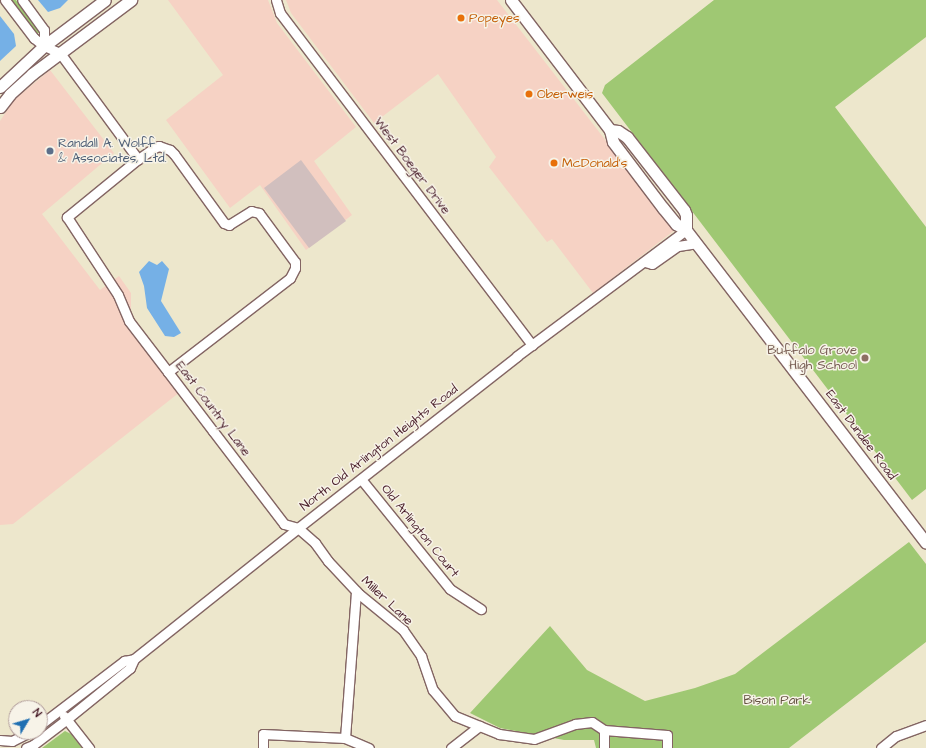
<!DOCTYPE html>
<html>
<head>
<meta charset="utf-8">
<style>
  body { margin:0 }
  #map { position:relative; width:926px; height:748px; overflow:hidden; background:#ede7cc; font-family:"Architects Daughter",sans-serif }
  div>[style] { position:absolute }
  .built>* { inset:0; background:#f6d2c4 }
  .industrial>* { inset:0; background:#d1bfbe }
  .green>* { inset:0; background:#9fc873 }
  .water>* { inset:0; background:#75b0e6 }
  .roads { filter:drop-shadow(1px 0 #836563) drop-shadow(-1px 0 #836563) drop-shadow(0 1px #836563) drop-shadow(0 -1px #836563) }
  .minor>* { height:9px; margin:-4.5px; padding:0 4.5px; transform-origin:4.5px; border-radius:4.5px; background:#fff }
  .major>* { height:11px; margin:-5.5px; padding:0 5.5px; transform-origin:5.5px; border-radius:5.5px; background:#fff }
  .dots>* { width:11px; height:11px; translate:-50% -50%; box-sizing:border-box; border:2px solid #f7f3e8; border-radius:50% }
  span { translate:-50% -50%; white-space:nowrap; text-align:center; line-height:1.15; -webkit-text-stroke:3px #f7f3e8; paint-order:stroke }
  .food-label { font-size:13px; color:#c56008 }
  .left { translate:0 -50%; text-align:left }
  .service-label { font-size:13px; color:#4e5e75 }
  .street-label { font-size:13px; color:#4a1f2b }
  .education-label { font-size:13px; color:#785e54 }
  .right { translate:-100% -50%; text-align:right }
  .park-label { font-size:13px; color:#645241 }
  .north { position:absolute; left:8px; top:700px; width:40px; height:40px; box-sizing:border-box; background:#f7f3e8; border:1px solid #b29e9c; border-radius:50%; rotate:52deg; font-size:11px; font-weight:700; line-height:16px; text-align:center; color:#4a1f2b }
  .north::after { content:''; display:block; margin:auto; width:14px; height:18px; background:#1f6fb2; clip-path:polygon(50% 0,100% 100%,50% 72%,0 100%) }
</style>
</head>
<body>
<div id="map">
  <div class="built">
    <div style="clip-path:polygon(168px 0,268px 0,277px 23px,356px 127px,314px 161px,352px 215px,306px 250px,260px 185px,230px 208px,166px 120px,223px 75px)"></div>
    <div style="clip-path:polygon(286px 0,497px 0,675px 230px,593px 293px,552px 239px,547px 242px,489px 167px,496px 157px,438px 74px,374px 123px,291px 13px)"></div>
    <div style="clip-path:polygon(50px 70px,114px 153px,42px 214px,100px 290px,119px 276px,131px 293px,131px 314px,185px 388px,13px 524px,0 525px,0 121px,14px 100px)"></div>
  </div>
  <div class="industrial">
    <div style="clip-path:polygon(301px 160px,346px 221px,309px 248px,264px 188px)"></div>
  </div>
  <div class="green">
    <div style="clip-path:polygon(10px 0,16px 0,40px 31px,40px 33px,36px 33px)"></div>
    <div style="clip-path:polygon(714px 0,926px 0,926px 37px,835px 107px,926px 227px,926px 489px,912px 500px,602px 93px,605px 85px)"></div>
    <div style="clip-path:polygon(909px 542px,926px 564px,926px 642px,789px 748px,596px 748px,594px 740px,564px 740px,500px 728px,470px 713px,550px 626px,587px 670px,645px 701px,695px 688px,735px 674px)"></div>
    <div style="clip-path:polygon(65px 731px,71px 734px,82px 748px,42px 748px)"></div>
  </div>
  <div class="water">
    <div style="clip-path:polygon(38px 0,68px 0,60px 8px,48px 12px)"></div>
    <div style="clip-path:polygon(0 16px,14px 34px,16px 46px,0 61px)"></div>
    <div style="clip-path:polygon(149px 261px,157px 265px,162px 261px,169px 269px,161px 301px,181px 333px,174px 337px,165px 336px,147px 308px,144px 286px,139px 272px)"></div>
  </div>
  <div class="roads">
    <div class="minor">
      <div style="left:5px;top:0;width:48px;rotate:52.7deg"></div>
      <div style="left:34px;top:38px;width:13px;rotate:39deg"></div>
      <div style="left:44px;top:46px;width:16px;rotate:-90deg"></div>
      <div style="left:44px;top:30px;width:37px;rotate:-126deg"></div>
      <div style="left:276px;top:0;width:14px;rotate:73deg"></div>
      <div style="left:280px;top:13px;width:417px;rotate:52.8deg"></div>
      <div style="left:44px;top:46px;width:17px;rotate:24deg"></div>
      <div style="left:60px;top:53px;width:132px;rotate:53.7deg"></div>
      <div style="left:645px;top:262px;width:7px;rotate:16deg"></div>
      <div style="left:652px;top:264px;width:32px;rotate:-35deg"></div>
      <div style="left:678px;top:246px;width:18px;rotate:-9deg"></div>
      <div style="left:168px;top:372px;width:154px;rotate:-37.6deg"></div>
      <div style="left:290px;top:278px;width:11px;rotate:-63deg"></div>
      <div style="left:295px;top:268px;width:6px;rotate:-90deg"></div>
      <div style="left:295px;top:262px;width:61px;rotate:-126.3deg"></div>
      <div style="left:259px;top:213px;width:8px;rotate:-166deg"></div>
      <div style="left:251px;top:211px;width:26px;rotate:148deg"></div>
      <div style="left:229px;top:225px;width:5px;rotate:-158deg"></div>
      <div style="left:224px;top:223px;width:85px;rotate:-125.9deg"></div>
      <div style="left:174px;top:154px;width:6px;rotate:-135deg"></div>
      <div style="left:170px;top:150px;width:12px;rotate:-160deg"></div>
      <div style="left:159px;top:146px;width:5px;rotate:158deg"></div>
      <div style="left:154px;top:148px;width:19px;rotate:145deg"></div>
      <div style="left:138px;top:159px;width:92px;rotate:140.8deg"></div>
      <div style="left:67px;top:217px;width:93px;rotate:56.8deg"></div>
      <div style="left:118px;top:295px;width:28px;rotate:67deg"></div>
      <div style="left:129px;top:321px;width:64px;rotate:52.6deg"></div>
      <div style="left:168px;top:372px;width:74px;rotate:52.7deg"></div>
      <div style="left:213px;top:431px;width:117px;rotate:52.6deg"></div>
      <div style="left:284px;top:524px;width:15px;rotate:16deg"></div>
      <div style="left:298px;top:528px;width:23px;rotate:41deg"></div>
      <div style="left:315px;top:543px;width:22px;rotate:54deg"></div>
      <div style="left:328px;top:561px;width:45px;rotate:46.8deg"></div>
      <div style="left:359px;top:594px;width:57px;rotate:39.3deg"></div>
      <div style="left:403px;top:630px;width:32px;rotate:55deg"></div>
      <div style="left:421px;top:656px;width:36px;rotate:71deg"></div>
      <div style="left:433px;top:690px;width:34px;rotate:50deg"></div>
      <div style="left:455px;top:716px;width:48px;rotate:22.2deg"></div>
      <div style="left:499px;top:734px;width:35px;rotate:8deg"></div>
      <div style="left:534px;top:739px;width:44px;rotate:-20.1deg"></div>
      <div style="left:575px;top:724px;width:17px;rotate:-7deg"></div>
      <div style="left:592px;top:722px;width:14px;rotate:34deg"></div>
      <div style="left:604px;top:730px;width:63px;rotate:4.5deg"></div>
      <div style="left:667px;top:735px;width:13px;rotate:90deg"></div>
      <div style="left:361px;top:479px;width:141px;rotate:51deg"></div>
      <div style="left:450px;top:589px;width:37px;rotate:33deg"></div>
      <div style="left:64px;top:716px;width:41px;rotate:52deg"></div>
      <div style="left:40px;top:725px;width:106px;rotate:-37.3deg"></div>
      <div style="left:124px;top:661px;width:10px;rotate:-11deg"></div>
      <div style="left:604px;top:730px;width:18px;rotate:90deg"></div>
      <div style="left:345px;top:738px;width:147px;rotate:-85.7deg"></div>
      <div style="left:0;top:740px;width:12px;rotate:5deg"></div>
      <div style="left:12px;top:741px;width:20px;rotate:-27deg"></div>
      <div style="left:26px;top:748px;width:8px;rotate:-23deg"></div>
      <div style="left:33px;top:745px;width:43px;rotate:-37.4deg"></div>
      <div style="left:67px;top:719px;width:81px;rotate:-39deg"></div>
      <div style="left:130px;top:668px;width:10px;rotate:-66deg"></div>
      <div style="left:134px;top:659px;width:210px;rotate:-38.6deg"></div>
      <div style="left:298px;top:528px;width:278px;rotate:-38.1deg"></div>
      <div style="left:517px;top:356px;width:211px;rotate:-36.7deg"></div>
      <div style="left:263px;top:748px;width:14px;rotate:-90deg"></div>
      <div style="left:263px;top:734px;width:82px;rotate:2.8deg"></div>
      <div style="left:345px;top:738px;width:26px;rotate:23deg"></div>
      <div style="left:451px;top:748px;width:36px;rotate:-38deg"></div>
      <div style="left:881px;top:748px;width:19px;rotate:-39deg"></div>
      <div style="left:896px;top:736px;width:32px;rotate:-20deg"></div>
    </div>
    <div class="major">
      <div style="left:511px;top:0;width:163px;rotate:52.7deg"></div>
      <div style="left:610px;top:130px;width:12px;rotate:76deg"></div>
      <div style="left:613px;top:142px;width:83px;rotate:52.9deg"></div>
      <div style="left:663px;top:208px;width:21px;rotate:51deg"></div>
      <div style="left:676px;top:224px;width:12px;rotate:31deg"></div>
      <div style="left:686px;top:230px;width:394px;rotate:52.5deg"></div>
      <div style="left:0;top:87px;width:60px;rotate:-43deg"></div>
      <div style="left:44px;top:46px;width:76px;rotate:-37deg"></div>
      <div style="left:0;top:107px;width:16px;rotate:-52deg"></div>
      <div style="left:10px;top:94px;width:30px;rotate:-42deg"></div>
      <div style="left:32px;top:74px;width:124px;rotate:-36.8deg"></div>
      <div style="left:610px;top:130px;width:8px;rotate:7deg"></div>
      <div style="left:618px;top:131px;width:11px;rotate:34deg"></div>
      <div style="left:627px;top:137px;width:93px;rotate:52deg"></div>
      <div style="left:684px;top:210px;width:5px;rotate:68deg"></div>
      <div style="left:686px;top:215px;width:15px;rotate:90deg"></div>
    </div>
  </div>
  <div class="dots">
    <div style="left:461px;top:18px;background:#e8710a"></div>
    <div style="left:529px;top:94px;background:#e8710a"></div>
    <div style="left:50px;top:151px;background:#5c6f8a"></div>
    <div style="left:554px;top:163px;background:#e8710a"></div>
    <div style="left:865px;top:358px;background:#8d6e63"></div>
  </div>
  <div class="food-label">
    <span class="left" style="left:469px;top:18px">Popeyes</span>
    <span class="left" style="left:537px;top:94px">Oberweis</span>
    <span class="left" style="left:562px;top:163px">McDonald's</span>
  </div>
  <div class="service-label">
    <span class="left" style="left:58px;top:151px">Randall A. Wolff<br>&amp; Associates, Ltd.</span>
  </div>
  <div class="street-label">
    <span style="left:412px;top:166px;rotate:53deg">West Boeger Drive</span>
    <span style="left:213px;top:409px;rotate:53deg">East Country Lane</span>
    <span style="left:861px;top:435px;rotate:53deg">East Dundee Road</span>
    <span style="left:379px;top:448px;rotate:-38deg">North Old Arlington Heights Road</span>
    <span style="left:420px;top:531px;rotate:51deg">Old Arlington Court</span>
    <span style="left:387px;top:601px;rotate:43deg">Miller Lane</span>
  </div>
  <div class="education-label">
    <span class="right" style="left:857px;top:358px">Buffalo Grove<br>High School</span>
  </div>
  <div class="park-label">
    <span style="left:777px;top:700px">Bison Park</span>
  </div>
  <div class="north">N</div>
</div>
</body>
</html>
